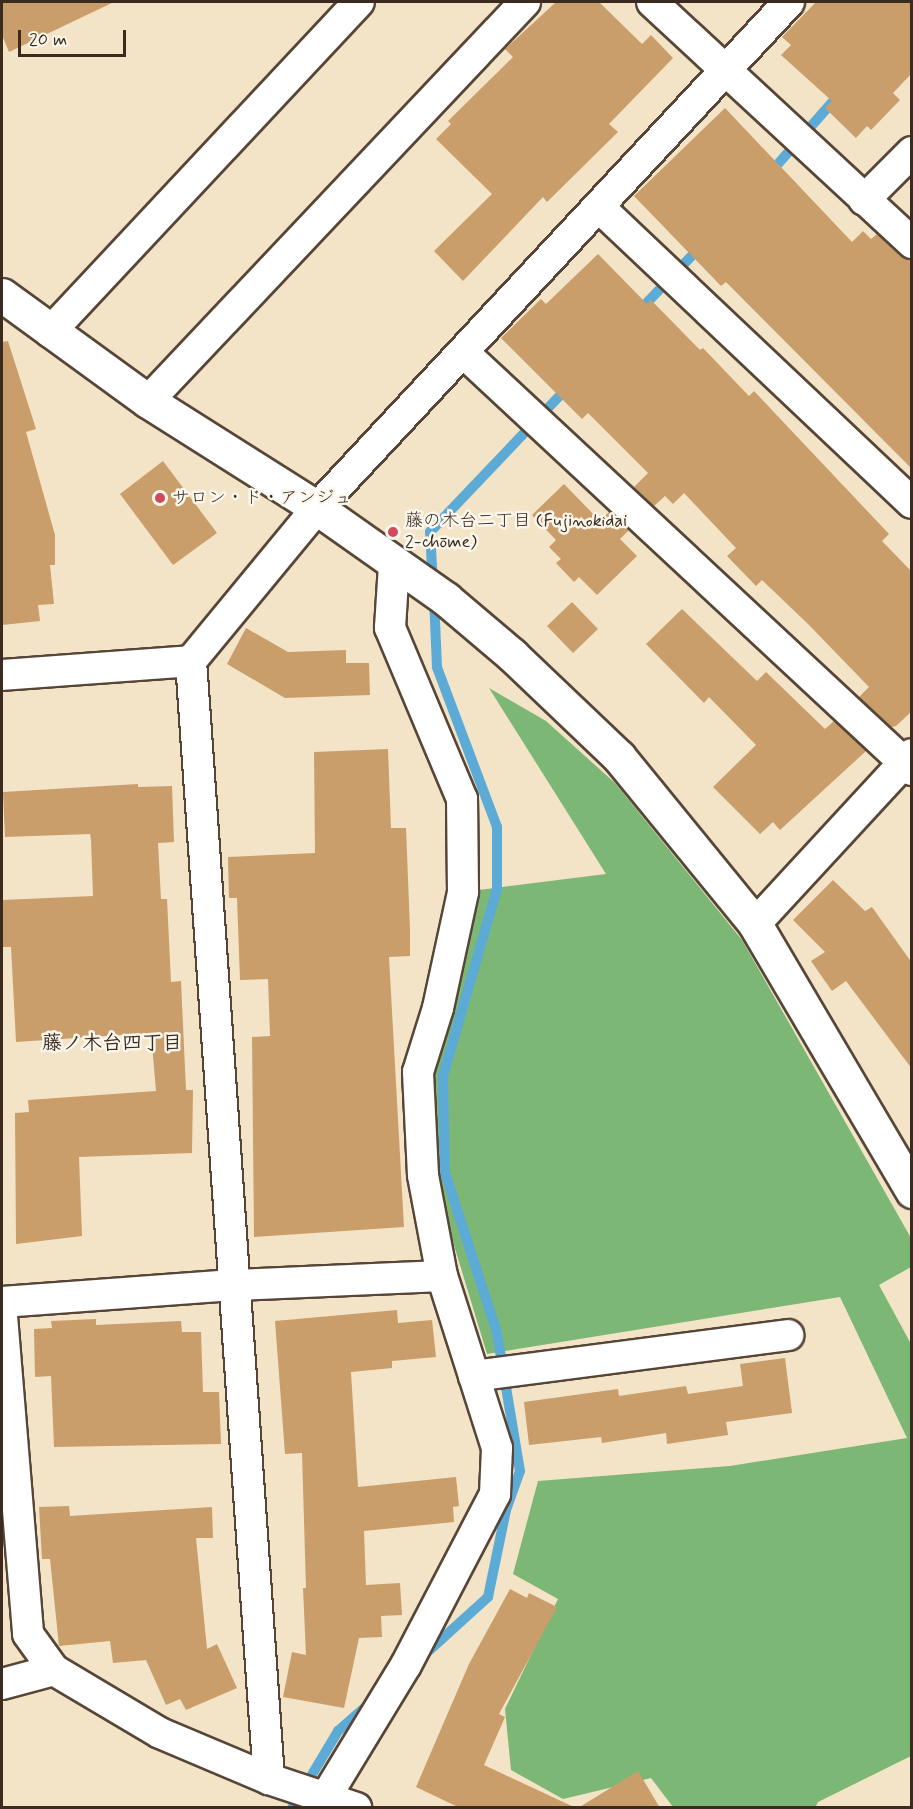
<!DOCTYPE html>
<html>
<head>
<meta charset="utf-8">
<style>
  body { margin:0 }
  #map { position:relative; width:913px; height:1809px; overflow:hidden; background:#f3e3c7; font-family:Mynerve,"Klee One",sans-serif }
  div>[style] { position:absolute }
  .forest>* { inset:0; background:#7db775 }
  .stream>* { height:10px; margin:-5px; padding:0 5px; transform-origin:5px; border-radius:5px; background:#5cabd6 }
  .building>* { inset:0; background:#c99e6b }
  .roads { filter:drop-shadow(2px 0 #574637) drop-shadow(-2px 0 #574637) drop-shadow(0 2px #574637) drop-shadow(0 -2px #574637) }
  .street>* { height:30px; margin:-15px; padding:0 15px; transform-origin:15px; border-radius:15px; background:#fff }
  .secondary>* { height:33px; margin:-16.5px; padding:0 16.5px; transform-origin:16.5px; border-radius:16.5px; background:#fff }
  .dots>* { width:16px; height:16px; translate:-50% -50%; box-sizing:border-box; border:3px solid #fbf7ec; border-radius:50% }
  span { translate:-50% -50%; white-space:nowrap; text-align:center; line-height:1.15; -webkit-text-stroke:5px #fbf7ec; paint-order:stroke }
  .poi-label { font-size:18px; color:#3b2a1e }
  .left { translate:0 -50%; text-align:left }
  .neighbourhood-label { font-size:20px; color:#3b2a1e; font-weight:700 }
  .frame { position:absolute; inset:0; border:3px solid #3b2a1e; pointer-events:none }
  .scale { position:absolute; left:18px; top:30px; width:108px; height:27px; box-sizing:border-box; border:3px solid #3b2a1e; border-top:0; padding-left:8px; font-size:18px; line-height:21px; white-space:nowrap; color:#3b2a1e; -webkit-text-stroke:4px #fbf7ec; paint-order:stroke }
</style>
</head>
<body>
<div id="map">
  <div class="forest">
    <div style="clip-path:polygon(489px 688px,546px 721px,615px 783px,742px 940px,911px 1238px,911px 1267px,879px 1285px,911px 1344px,911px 1756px,818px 1802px,815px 1808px,673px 1807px,651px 1778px,563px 1799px,511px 1770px,505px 1709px,558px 1599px,513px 1574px,538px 1481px,730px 1466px,907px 1438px,840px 1297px,487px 1354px,433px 1176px,431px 1075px,479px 890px,606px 874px)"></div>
  </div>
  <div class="stream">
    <div style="left:770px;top:173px;width:98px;rotate:-48.7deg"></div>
    <div style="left:638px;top:312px;width:93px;rotate:-46.3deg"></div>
    <div style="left:433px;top:584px;width:52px;rotate:-93.3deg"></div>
    <div style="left:430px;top:532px;width:200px;rotate:-46.4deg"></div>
    <div style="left:423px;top:1656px;width:88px;rotate:-42.2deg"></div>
    <div style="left:488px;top:1597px;width:89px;rotate:-78.3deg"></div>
    <div style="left:506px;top:1510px;width:41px;rotate:-70.3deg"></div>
    <div style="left:520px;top:1471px;width:140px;rotate:-99.5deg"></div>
    <div style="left:497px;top:1333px;width:169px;rotate:-107.9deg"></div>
    <div style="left:445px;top:1172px;width:96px;rotate:-91.2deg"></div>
    <div style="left:443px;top:1076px;width:195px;rotate:-73.9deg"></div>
    <div style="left:497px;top:889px;width:62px;rotate:-90deg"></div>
    <div style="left:497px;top:827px;width:171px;rotate:-110.6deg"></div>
    <div style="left:437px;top:667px;width:68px;rotate:-92.5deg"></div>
    <div style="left:292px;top:1808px;width:90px;rotate:-59.1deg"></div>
    <div style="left:338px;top:1731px;width:44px;rotate:-41.3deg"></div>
  </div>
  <div class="building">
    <div style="clip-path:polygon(2px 2px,114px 2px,9px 52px,2px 35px)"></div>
    <div style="clip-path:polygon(556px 2px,599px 2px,642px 44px,651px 35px,673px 58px,609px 124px,618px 132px,547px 202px,543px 197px,463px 281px,434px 251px,492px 194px,436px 139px,451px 124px,448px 121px,513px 57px,505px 49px)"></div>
    <div style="clip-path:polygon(816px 2px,912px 2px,912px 73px,893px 93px,900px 100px,871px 130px,867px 126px,856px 138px,825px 108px,832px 101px,781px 55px,791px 45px,782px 37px)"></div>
    <div style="clip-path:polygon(725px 108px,852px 242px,863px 231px,871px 239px,877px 234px,900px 256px,912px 260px,912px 469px,726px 282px,721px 286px,634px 196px)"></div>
    <div style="clip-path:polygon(598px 254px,647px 304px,651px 300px,700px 350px,703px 348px,749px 396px,754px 391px,889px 534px,882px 541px,912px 572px,912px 711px,896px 726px,891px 727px,859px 697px,869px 687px,808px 624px,762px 580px,756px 586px,727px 556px,736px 548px,684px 493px,673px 504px,665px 496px,654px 506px,634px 487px,648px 473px,588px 413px,582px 419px,501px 338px,541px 299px,546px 304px)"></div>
    <div style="clip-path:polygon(8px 341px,36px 429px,26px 432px,55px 535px,55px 565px,50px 565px,54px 604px,38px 605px,40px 621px,2px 625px,2px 342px)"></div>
    <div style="clip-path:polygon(163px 461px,217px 533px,173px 565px,120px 494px)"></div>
    <div style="clip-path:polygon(564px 484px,600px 521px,609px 512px,629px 530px,620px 539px,637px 556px,597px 595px,579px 577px,574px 582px,556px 563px,561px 559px,549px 547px,556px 540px,532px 515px)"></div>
    <div style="clip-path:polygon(572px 602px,598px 629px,573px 653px,547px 626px)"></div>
    <div style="clip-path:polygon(682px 609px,757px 681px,766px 672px,825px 729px,834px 721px,866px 751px,780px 830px,773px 822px,760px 834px,713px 787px,756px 745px,709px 697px,704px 703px,646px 644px)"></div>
    <div style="clip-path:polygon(246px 628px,288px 652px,346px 650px,346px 663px,369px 663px,370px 695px,285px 698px,227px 664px)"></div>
    <div style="clip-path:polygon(388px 749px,391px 828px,406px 828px,410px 929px,410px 956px,389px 957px,404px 1227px,254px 1237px,252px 1037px,270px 1036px,268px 979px,240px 980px,237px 898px,229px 898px,228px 857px,315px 853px,314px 752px)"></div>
    <div style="clip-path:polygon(138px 784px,138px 787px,172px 786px,174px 842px,158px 843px,161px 899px,167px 899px,171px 982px,181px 981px,186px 1090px,193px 1090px,192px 1153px,79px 1157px,82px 1236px,16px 1244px,15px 1113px,29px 1112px,28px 1100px,156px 1091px,151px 1033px,16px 1042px,11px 947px,2px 947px,2px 900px,93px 896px,91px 840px,90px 834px,5px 837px,3px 792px)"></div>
    <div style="clip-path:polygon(833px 880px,865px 911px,872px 907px,912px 963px,912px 1069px,846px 981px,832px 991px,811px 961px,825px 952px,793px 920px)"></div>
    <div style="clip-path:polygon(397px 1310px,398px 1323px,432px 1320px,436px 1357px,392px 1361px,392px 1368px,351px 1372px,358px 1487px,456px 1477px,459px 1506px,453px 1507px,454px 1522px,364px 1531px,366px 1585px,400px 1583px,402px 1615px,381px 1616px,382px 1637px,359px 1638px,344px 1708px,283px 1697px,292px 1652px,306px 1655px,303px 1588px,306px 1588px,302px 1453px,285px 1454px,275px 1321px)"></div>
    <div style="clip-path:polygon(96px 1319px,96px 1325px,181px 1321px,182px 1332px,201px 1332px,203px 1392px,219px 1392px,221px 1444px,54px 1447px,51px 1376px,35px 1377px,34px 1329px,52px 1328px,51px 1321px)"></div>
    <div style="clip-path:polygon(785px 1358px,792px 1413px,726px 1422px,728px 1435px,667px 1444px,666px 1433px,602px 1443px,601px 1437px,529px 1445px,524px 1402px,618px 1389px,619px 1396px,686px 1386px,688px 1394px,743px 1386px,740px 1364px)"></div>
    <div style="clip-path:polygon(69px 1506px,70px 1516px,212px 1507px,213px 1538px,196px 1538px,207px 1649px,217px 1644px,237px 1688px,186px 1710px,180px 1699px,166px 1705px,146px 1660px,113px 1663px,110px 1641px,59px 1646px,50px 1559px,42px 1559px,39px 1507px)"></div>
    <div style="clip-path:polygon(510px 1589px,527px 1598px,529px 1593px,557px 1607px,499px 1714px,505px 1717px,484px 1765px,576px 1808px,460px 1808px,416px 1787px,469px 1664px)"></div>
    <div style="clip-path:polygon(638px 1771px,660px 1808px,578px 1808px)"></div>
  </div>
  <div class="roads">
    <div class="street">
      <div style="left:652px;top:2px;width:355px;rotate:42.8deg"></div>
      <div style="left:864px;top:200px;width:68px;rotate:-45deg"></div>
      <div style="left:600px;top:208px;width:429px;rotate:43.4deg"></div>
      <div style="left:50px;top:332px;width:452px;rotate:-46.9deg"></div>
      <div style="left:464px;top:353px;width:612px;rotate:42.95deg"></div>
      <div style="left:148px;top:401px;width:549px;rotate:-46.62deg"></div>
      <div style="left:191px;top:661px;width:1121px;rotate:86.01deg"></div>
      <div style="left:2px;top:675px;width:190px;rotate:-4.2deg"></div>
      <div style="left:191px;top:661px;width:198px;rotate:-50.5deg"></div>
      <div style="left:317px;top:508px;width:692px;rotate:-46.99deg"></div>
      <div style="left:755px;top:924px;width:231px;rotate:-47.3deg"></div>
      <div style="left:2px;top:1302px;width:235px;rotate:-4.2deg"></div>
      <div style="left:236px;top:1285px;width:206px;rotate:-2.5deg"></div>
      <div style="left:2px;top:1316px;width:319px;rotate:85.3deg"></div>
      <div style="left:28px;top:1634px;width:44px;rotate:54.2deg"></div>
      <div style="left:54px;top:1670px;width:123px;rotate:30.7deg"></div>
      <div style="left:160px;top:1733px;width:118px;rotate:22.9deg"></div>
      <div style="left:269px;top:1779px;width:92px;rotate:18.4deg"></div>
      <div style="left:474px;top:1376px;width:317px;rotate:-7.4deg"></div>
      <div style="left:2px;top:1684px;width:54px;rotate:-15.1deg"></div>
      <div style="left:319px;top:1808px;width:167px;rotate:-58.7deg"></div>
      <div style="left:406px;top:1665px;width:193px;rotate:-62.5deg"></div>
      <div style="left:495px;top:1494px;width:46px;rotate:-87.5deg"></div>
      <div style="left:497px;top:1448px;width:181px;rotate:-107.7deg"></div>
      <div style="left:442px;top:1276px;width:103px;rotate:-100.7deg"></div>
      <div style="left:423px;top:1175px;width:103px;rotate:-92.8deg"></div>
      <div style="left:418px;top:1072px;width:67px;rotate:-72.6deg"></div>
      <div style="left:438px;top:1008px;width:119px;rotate:-77.8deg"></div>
      <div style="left:463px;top:892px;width:93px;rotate:-90.6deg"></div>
      <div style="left:462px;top:799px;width:186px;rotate:-112.8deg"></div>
      <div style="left:390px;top:628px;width:64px;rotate:-86.4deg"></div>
    </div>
    <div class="secondary">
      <div style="left:2px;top:295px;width:180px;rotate:36deg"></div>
      <div style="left:148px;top:401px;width:200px;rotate:32.3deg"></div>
      <div style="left:317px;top:508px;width:158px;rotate:35.2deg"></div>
      <div style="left:446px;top:599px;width:87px;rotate:40.3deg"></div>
      <div style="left:512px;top:655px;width:148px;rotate:43.6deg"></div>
      <div style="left:619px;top:757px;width:215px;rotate:50.8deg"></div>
      <div style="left:755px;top:924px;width:310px;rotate:59.5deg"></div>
    </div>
  </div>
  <div class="dots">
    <div style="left:160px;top:498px;background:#d1495b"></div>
    <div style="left:393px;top:532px;background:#d1495b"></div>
  </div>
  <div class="poi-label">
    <span class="left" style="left:172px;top:498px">サロン・ド・アンジュ</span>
    <span class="left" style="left:405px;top:532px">藤の木台二丁目 (Fujinokidai<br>2-chōme)</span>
  </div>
  <div class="neighbourhood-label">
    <span style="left:112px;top:1043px">藤ノ木台四丁目</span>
  </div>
  <div class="frame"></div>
  <div class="scale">20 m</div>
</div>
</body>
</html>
